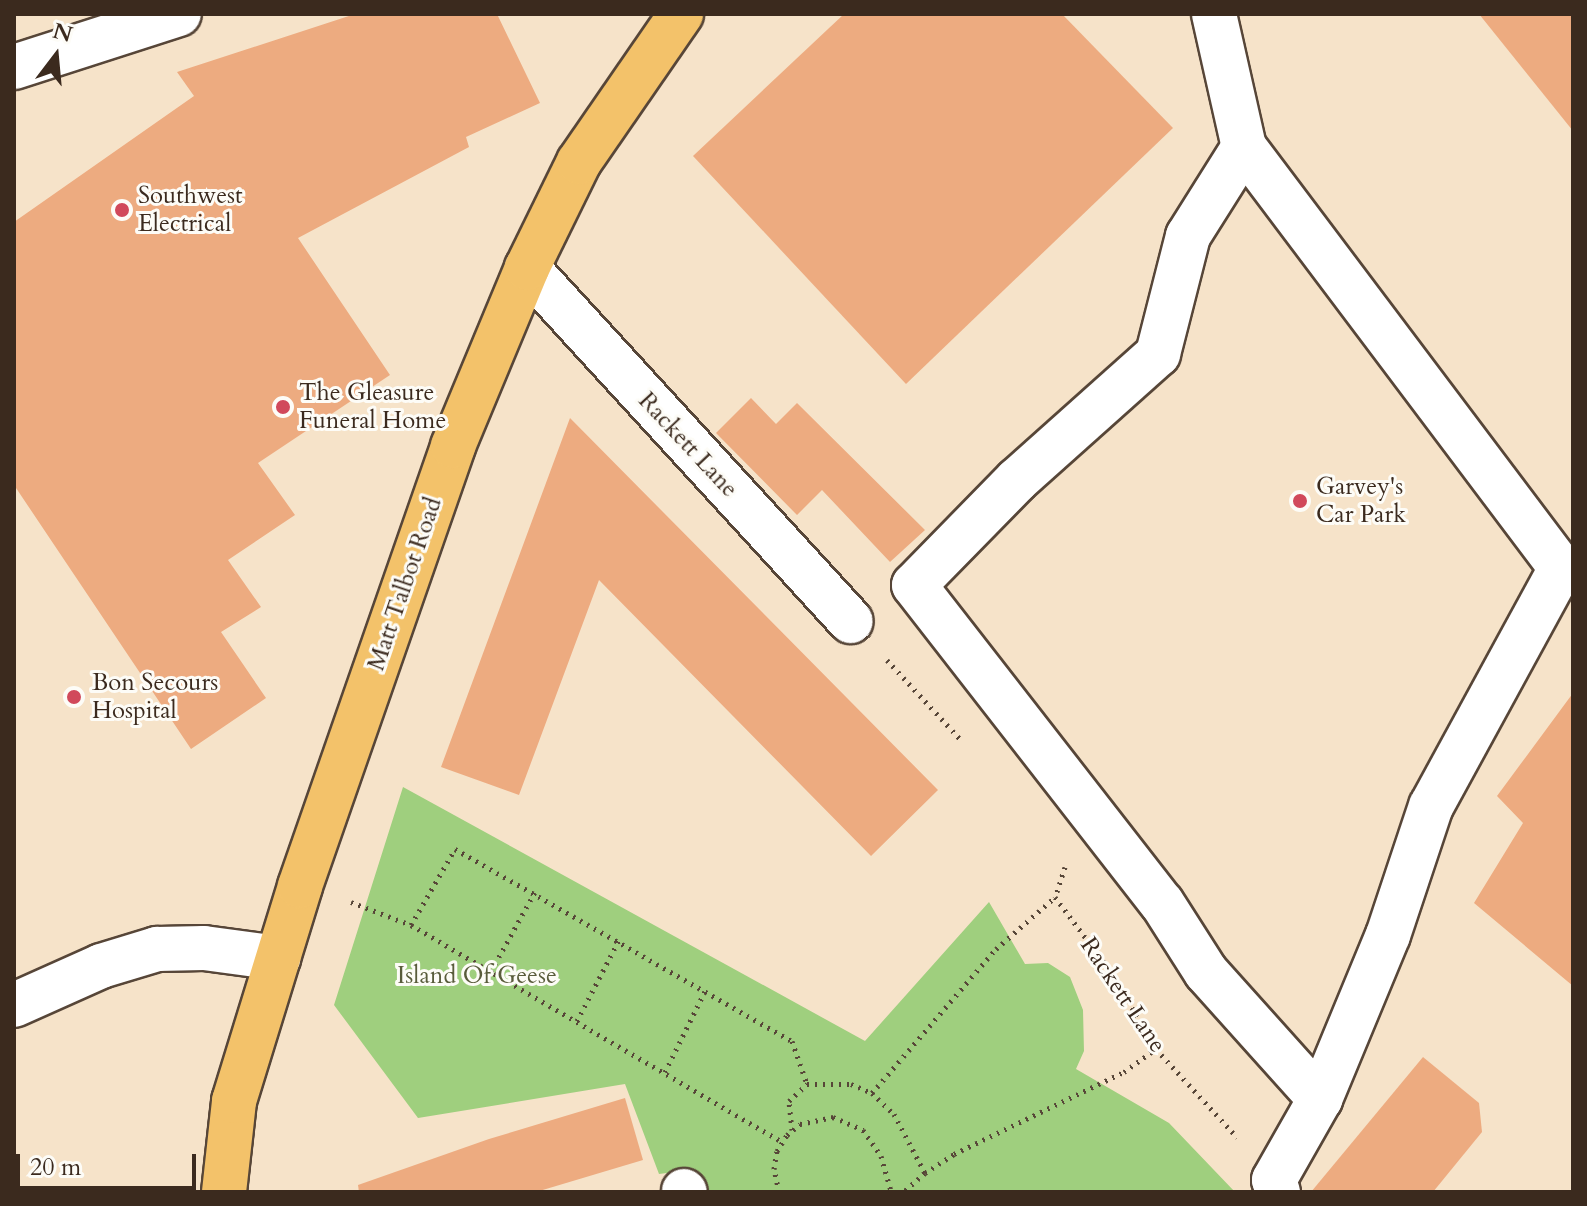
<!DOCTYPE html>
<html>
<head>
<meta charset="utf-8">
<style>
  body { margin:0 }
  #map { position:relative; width:1587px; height:1206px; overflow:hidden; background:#f6e3c9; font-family:Cardo,serif }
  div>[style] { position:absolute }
  .green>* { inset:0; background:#9fcf7e }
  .building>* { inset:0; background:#edab80 }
  .path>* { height:5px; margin-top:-2.5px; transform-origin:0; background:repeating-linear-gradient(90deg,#574638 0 2px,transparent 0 8px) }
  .roads { filter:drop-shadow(2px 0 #574638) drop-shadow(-2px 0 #574638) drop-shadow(0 2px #574638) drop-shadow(0 -2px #574638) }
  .minor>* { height:44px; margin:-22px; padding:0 22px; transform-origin:22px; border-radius:22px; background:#fff }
  .major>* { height:44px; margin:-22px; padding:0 22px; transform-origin:22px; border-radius:22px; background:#f3c26a }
  .dots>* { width:22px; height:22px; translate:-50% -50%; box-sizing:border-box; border:4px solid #fdfcf7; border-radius:50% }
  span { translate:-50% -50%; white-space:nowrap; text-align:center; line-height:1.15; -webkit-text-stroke:6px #fdfcf7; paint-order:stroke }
  .poi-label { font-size:24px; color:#3b2a1e }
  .left { translate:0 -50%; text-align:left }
  .street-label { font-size:24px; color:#3b2a1e }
  .park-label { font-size:24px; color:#595c3b }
  .frame { position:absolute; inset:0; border:16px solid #3b2a1e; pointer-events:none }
  .north { position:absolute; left:16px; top:16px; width:80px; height:80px; -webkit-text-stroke:6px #fdfcf7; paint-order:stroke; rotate:16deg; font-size:22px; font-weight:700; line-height:32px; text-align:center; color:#3b2a1e }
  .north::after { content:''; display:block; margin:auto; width:28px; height:36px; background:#3b2a1e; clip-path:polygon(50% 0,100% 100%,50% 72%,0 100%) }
  .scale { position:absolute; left:16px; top:1154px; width:180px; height:36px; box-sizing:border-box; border:4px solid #3b2a1e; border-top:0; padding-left:10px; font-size:24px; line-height:28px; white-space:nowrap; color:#3b2a1e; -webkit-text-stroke:6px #fdfcf7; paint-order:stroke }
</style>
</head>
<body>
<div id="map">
  <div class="green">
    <div style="clip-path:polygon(403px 787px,865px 1041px,989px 902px,1025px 964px,1048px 963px,1070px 977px,1083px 1010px,1084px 1051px,1076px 1069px,1169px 1123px,1235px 1192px,698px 1192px,690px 1170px,659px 1174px,625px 1084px,418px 1118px,334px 1005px)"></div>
  </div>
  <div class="building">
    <div style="clip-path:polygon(355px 14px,497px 14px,540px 103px,466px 137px,469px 147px,298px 238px,390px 375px,258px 463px,295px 515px,228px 560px,261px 607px,221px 632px,266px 698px,191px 749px,14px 485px,14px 222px,194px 96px,177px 72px)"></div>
    <div style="clip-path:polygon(844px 14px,1062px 14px,1173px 128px,906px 384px,693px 156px)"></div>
    <div style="clip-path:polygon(1479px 14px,1573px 14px,1573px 131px)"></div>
    <div style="clip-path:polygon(751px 398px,776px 424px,797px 403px,925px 530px,890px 562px,822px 490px,797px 515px,716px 433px)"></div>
    <div style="clip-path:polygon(570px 418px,938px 790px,871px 856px,599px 580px,519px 795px,441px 767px)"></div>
    <div style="clip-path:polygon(1573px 693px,1573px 986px,1474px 903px,1523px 823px,1497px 796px)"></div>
    <div style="clip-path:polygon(1423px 1057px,1479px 1103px,1482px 1132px,1433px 1192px,1311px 1192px)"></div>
    <div style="clip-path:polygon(625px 1098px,643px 1160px,536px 1192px,359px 1192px,358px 1185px,489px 1139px)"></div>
  </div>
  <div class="path">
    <div style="left:887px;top:660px;width:110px;rotate:47.2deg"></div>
    <div style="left:1065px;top:867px;width:32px;rotate:108deg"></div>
    <div style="left:1055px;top:897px;width:95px;rotate:53.1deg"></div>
    <div style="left:1112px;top:973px;width:88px;rotate:59.9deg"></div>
    <div style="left:1156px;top:1049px;width:120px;rotate:47.4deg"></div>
    <div style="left:351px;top:902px;width:64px;rotate:21deg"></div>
    <div style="left:411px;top:925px;width:431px;rotate:30.3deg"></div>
    <div style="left:411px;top:925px;width:88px;rotate:-59.9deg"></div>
    <div style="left:455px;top:849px;width:388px;rotate:29.7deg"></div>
    <div style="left:792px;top:1041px;width:46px;rotate:70.8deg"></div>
    <div style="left:491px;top:971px;width:90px;rotate:-60.9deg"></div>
    <div style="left:577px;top:1021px;width:91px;rotate:-62.6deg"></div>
    <div style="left:665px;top:1072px;width:90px;rotate:-63.7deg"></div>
    <div style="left:872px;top:1093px;width:190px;rotate:-49.3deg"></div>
    <div style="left:996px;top:949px;width:79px;rotate:-41.4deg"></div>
    <div style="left:792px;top:1130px;width:29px;rotate:-96deg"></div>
    <div style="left:789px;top:1101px;width:25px;rotate:-43deg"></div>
    <div style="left:807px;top:1084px;width:44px"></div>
    <div style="left:851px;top:1084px;width:23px;rotate:23deg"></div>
    <div style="left:872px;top:1093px;width:30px;rotate:44deg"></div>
    <div style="left:894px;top:1114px;width:67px;rotate:62.3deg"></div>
    <div style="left:925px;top:1173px;width:29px;rotate:139deg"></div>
    <div style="left:925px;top:1173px;width:35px;rotate:-33deg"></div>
    <div style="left:954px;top:1154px;width:189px;rotate:-25.8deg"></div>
    <div style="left:1124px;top:1072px;width:39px;rotate:-36deg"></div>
    <div style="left:779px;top:1192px;width:24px;rotate:-102deg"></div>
    <div style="left:774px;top:1169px;width:18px;rotate:-81deg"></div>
    <div style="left:777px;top:1151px;width:19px;rotate:-58deg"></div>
    <div style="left:787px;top:1135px;width:17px;rotate:-40deg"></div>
    <div style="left:800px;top:1124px;width:34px;rotate:-12deg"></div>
    <div style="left:833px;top:1117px;width:33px;rotate:23deg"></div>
    <div style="left:863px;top:1130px;width:32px;rotate:55deg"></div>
    <div style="left:881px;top:1156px;width:37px;rotate:74deg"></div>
  </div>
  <div class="roads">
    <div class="minor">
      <div style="left:1214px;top:14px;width:136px;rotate:77.3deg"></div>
      <div style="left:1244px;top:147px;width:527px;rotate:53.02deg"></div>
      <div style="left:1561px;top:568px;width:271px;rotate:118.6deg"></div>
      <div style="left:1431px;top:806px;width:136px;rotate:108.4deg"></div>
      <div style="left:1388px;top:935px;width:178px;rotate:112.5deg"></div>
      <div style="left:1320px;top:1099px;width:93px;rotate:119.6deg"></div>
      <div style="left:1274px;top:1180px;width:13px;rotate:72deg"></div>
      <div style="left:14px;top:67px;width:173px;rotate:-17.8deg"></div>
      <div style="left:1244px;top:147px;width:105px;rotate:122.2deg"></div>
      <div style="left:1188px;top:236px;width:122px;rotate:104.3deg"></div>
      <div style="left:1158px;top:354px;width:189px;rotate:138.2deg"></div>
      <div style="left:1017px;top:480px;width:147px;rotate:134.4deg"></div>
      <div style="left:914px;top:585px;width:403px;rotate:52.1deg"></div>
      <div style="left:1162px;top:903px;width:82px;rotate:57.5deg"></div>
      <div style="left:1206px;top:972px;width:171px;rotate:48.1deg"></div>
      <div style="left:527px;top:268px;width:479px;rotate:47.5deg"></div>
      <div style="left:14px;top:1005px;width:95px;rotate:-24.1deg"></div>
      <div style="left:101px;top:966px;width:59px;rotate:-16.9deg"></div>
      <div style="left:157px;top:949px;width:47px;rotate:-1.2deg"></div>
      <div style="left:204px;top:948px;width:75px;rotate:7.7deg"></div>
      <div style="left:684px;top:1191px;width:1px;rotate:45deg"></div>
    </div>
    <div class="major">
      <div style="left:224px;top:1192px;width:92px;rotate:-83.7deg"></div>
      <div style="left:234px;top:1101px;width:225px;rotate:-72.9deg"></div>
      <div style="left:300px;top:886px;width:466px;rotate:-70.8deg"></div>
      <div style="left:453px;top:446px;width:193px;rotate:-67.4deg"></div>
      <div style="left:527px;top:268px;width:118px;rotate:-63.9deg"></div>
      <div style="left:579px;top:162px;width:180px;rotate:-55.4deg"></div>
    </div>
  </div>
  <div class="dots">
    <div style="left:122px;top:210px;background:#d1495b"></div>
    <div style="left:283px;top:407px;background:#d1495b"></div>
    <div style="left:1300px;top:501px;background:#d1495b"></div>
    <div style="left:74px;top:697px;background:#d1495b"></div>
  </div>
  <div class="poi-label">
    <span class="left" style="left:138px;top:210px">Southwest<br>Electrical</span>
    <span class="left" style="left:299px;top:407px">The Gleasure<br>Funeral Home</span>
    <span class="left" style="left:1316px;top:501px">Garvey's<br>Car Park</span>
    <span class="left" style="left:92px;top:697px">Bon Secours<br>Hospital</span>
  </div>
  <div class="street-label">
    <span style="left:688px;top:445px;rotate:47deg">Rackett Lane</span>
    <span style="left:405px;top:584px;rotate:-71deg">Matt Talbot Road</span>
    <span style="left:1123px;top:995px;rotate:56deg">Rackett Lane</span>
  </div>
  <div class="park-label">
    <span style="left:477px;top:976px">Island Of Geese</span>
  </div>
  <div class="frame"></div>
  <div class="north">N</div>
  <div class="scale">20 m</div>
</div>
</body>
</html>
